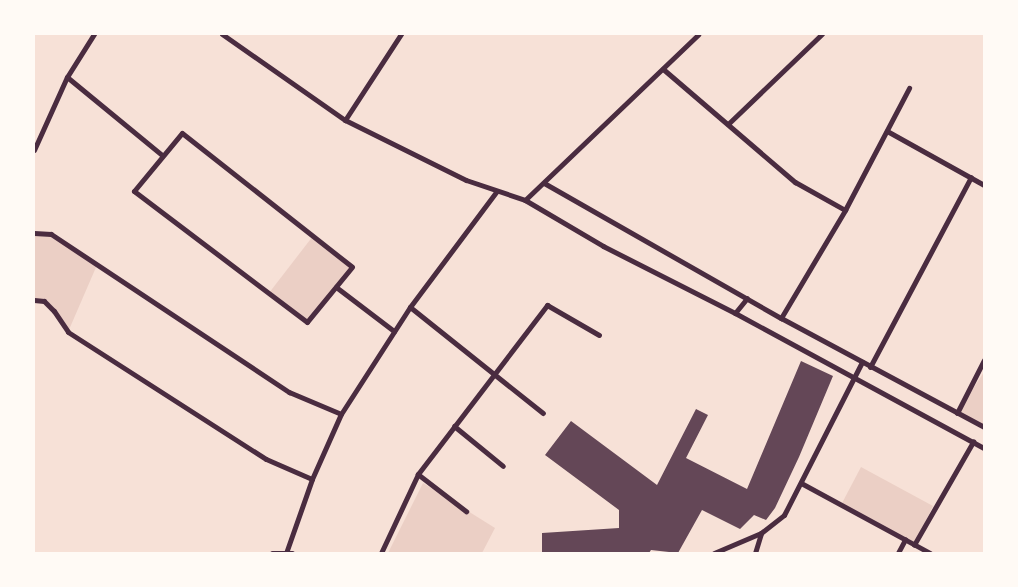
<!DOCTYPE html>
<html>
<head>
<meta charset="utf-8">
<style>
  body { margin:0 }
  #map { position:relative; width:1018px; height:587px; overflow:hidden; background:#f7e1d7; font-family:Rubik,sans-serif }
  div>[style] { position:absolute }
  .green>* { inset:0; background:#ebcfc5 }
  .building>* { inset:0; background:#644757 }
  .pedestrian>* { height:4.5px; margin:-2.25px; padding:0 2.25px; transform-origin:2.25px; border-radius:2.25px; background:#4a2c40 }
  .minor>* { height:5px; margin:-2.5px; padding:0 2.5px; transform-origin:2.5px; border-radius:2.5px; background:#4a2c40 }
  span { translate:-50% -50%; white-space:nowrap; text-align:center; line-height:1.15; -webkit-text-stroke:5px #fffaf5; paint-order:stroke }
  .frame { position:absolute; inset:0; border:35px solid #fffaf5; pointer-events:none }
</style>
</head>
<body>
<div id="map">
  <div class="green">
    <div style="clip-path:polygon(34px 233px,51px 234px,97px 265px,68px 332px,44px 301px,34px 300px)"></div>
    <div style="clip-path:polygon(313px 236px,352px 267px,307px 322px,269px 293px)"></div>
    <div style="clip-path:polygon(984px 372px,984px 427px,957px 413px)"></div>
    <div style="clip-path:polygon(861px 467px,933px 506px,914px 545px,841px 505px)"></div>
    <div style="clip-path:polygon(423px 483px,495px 528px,482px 553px,388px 553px)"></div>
  </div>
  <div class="building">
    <div style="clip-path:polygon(801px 361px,833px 376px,799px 457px,775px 508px,766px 520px,754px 515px,740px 529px,702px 510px,678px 553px,651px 550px,649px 553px,542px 553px,542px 533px,619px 528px,619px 510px,545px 455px,571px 421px,657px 485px,696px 409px,708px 415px,686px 458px,747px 489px)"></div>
  </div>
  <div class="pedestrian">
    <div style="left:418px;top:474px;width:61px;rotate:37.6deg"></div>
    <div style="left:914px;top:545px;width:119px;rotate:-60.2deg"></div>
    <div style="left:898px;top:553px;width:15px;rotate:-62deg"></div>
  </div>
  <div class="minor">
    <div style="left:222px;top:34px;width:150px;rotate:35deg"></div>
    <div style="left:345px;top:120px;width:135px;rotate:26.4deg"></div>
    <div style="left:466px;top:180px;width:62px;rotate:18.7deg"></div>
    <div style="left:525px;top:200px;width:91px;rotate:30.5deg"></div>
    <div style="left:603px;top:246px;width:148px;rotate:26.9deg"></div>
    <div style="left:735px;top:313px;width:283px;rotate:28.5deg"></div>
    <div style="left:663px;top:69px;width:174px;rotate:40.6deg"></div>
    <div style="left:795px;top:182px;width:57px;rotate:29.2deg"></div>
    <div style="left:67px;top:77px;width:123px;rotate:39.4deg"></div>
    <div style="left:345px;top:120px;width:103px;rotate:-56.9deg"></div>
    <div style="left:728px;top:124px;width:130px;rotate:-43.8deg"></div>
    <div style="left:887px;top:131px;width:111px;rotate:29.1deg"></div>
    <div style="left:182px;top:133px;width:216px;rotate:38.2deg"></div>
    <div style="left:352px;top:267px;width:71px;rotate:129.3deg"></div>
    <div style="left:307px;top:322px;width:217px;rotate:-142.9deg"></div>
    <div style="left:134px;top:191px;width:75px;rotate:-50.4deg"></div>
    <div style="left:34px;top:150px;width:80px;rotate:-65.7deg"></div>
    <div style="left:67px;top:77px;width:51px;rotate:-57.9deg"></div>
    <div style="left:544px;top:183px;width:273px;rotate:29.7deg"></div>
    <div style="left:781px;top:318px;width:230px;rotate:28.2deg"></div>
    <div style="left:525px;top:200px;width:240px;rotate:-43.7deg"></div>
    <div style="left:34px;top:233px;width:17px;rotate:3deg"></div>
    <div style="left:51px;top:234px;width:286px;rotate:33.6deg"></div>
    <div style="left:289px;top:392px;width:56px;rotate:22.9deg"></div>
    <div style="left:336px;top:287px;width:73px;rotate:37.2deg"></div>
    <div style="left:34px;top:300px;width:10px;rotate:6deg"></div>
    <div style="left:44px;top:301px;width:14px;rotate:45deg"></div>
    <div style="left:54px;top:311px;width:25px;rotate:56deg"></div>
    <div style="left:68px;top:332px;width:235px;rotate:32.7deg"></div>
    <div style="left:266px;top:459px;width:50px;rotate:23.5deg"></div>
    <div style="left:410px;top:307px;width:170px;rotate:38.6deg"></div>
    <div style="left:735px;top:313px;width:19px;rotate:-51deg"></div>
    <div style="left:781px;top:318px;width:126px;rotate:-59.3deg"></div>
    <div style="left:845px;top:210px;width:138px;rotate:-62.3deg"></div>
    <div style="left:870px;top:367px;width:215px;rotate:-62deg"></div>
    <div style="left:957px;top:413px;width:59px;rotate:-63deg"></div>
    <div style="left:454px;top:426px;width:63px;rotate:39.2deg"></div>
    <div style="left:801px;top:483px;width:147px;rotate:28.5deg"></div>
    <div style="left:272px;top:553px;width:20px"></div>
    <div style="left:286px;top:553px;width:78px;rotate:-70.6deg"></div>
    <div style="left:312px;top:479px;width:71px;rotate:-66deg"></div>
    <div style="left:341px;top:414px;width:127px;rotate:-57.2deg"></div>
    <div style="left:410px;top:307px;width:144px;rotate:-53.2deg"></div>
    <div style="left:381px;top:553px;width:87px;rotate:-64.9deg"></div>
    <div style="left:418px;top:474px;width:213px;rotate:-52.6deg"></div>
    <div style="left:547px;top:305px;width:60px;rotate:30deg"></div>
    <div style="left:714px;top:553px;width:51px;rotate:-23.1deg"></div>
    <div style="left:761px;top:533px;width:29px;rotate:-38deg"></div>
    <div style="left:784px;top:515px;width:172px;rotate:-63deg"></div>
    <div style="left:755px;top:553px;width:21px;rotate:-73deg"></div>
  </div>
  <div class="frame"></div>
</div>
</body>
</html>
